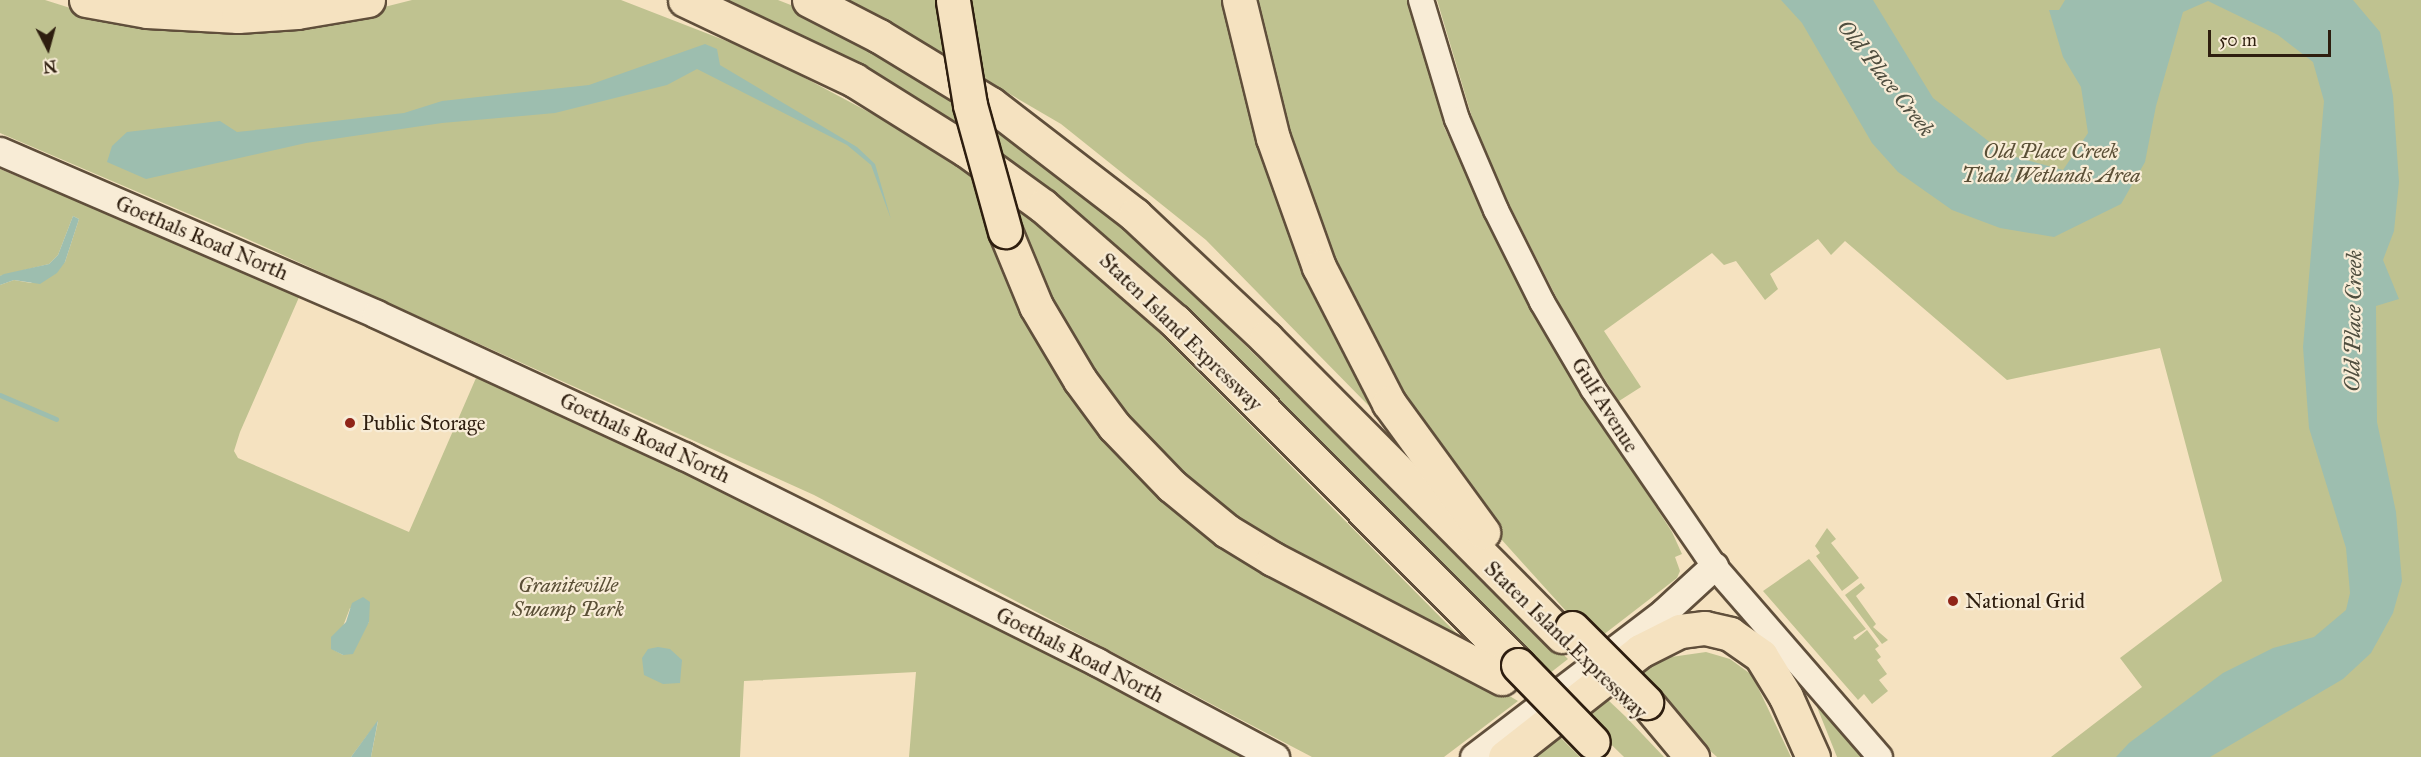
<!DOCTYPE html>
<html>
<head>
<meta charset="utf-8">
<style>
  body { margin:0 }
  #map { position:relative; width:2421px; height:757px; overflow:hidden; background:#f5e2c0; font-family:"IM FELL Great Primer",serif }
  div>[style] { position:absolute }
  .green>* { inset:0; background:#bfc290 }
  .water>* { inset:0; background:#9dbeaf }
  .stream>* { height:5px; margin:-2.5px; padding:0 2.5px; transform-origin:2.5px; border-radius:2.5px; background:#9dbeaf }
  .roads { filter:drop-shadow(2px 0 #604f3b) drop-shadow(-2px 0 #604f3b) drop-shadow(0 2px #604f3b) drop-shadow(0 -2px #604f3b) }
  .tertiary>* { height:24px; margin:-12px; padding:0 12px; transform-origin:12px; border-radius:12px; background:#f8ecd6 }
  .secondary>* { height:27px; margin:-13.5px; padding:0 13.5px; transform-origin:13.5px; border-radius:13.5px; background:#f8ecd6 }
  .motorway>* { height:33px; margin:-16.5px; padding:0 16.5px; transform-origin:16.5px; border-radius:16.5px; background:#f5e2c0 }
  .bridges { filter:drop-shadow(2px 0 #2e1e0f) drop-shadow(-2px 0 #2e1e0f) drop-shadow(0 2px #2e1e0f) drop-shadow(0 -2px #2e1e0f) }
  .motorway-bridge>* { height:33px; margin:-16.5px; padding:0 16.5px; transform-origin:16.5px; border-radius:16.5px; background:#f5e2c0 }
  .dots>* { width:16px; height:16px; translate:-50% -50%; box-sizing:border-box; border:3px solid #f8ecd6; border-radius:50% }
  span { translate:-50% -50%; white-space:nowrap; text-align:center; line-height:1.15; -webkit-text-stroke:4.5px #f8ecd6; paint-order:stroke }
  .park-label { font-size:21px; color:#5a4f36; font-style:italic }
  .street-label { font-size:21px; color:#2e1e0f }
  .poi-label { font-size:21px; color:#2e1e0f }
  .left { translate:0 -50%; text-align:left }
  .water-label { font-size:22px; color:#4f4e3f; font-style:italic }
  .north { position:absolute; left:18px; top:18px; width:60px; height:60px; -webkit-text-stroke:4px #f8ecd6; paint-order:stroke; rotate:174deg; font-size:16px; font-weight:700; line-height:24px; text-align:center; color:#2e1e0f }
  .north::after { content:''; display:block; margin:auto; width:21px; height:27px; background:#2e1e0f; clip-path:polygon(50% 0,100% 100%,50% 72%,0 100%) }
  .scale { position:absolute; left:2208px; top:30px; width:123px; height:27px; box-sizing:border-box; border:3px solid #2e1e0f; border-top:0; padding-left:8px; font-size:18px; line-height:21px; white-space:nowrap; color:#2e1e0f; -webkit-text-stroke:4px #f8ecd6; paint-order:stroke }
</style>
</head>
<body>
<div id="map">
  <div class="green">
    <div style="clip-path:polygon(0 0,45px 0,86px 13px,333px 20px,412px 0,621px 0,760px 54px,921px 140px,972px 175px,985px 218px,1157px 489px,1518px 701px,1444px 757px,1312px 757px,814px 495px,245px 238px,0 133px)"></div>
    <div style="clip-path:polygon(716px 0,778px 0,806px 11px,916px 74px,1018px 141px,1111px 215px,1568px 659px,1545px 677px,1095px 227px,1008px 160px)"></div>
    <div style="clip-path:polygon(849px 0,1229px 0,1384px 414px,1370px 407px,1206px 240px,1061px 124px)"></div>
    <div style="clip-path:polygon(1256px 0,1412px 0,1444px 127px,1543px 332px,1672px 532px,1682px 554px,1675px 557px,1680px 571px,1677px 578px,1594px 642px,1474px 509px,1406px 398px,1318px 227px,1262px 35px)"></div>
    <div style="clip-path:polygon(1437px 0,2421px 0,2421px 757px,2051px 757px,2142px 687px,2120px 658px,2222px 581px,2160px 348px,2007px 380px,1845px 241px,1831px 255px,1818px 239px,1770px 274px,1778px 289px,1765px 300px,1736px 261px,1724px 265px,1712px 253px,1604px 331px,1641px 387px,1619px 401px,1576px 336px,1482px 151px)"></div>
    <div style="clip-path:polygon(evenodd,0 169px,300px 295px,240px 432px,234px 451px,238px 458px,409px 532px,476px 378px,484px 381px,488px 373px,1261px 757px,909px 757px,916px 672px,744px 681px,740px 757px,371px 757px,378px 721px,351px 757px,0 757px,0 285px,14px 280px,31px 283px,65px 262px,79px 219px,73px 216px,58px 255px,49px 264px,0 276px,0 169px,350px 608px,369px 622px,343px 655px,334px 650px,350px 608px)"></div>
    <div style="clip-path:polygon(1006px 198px,1113px 286px,1459px 636px,1455px 643px,1220px 516px,1092px 386px,1028px 268px)"></div>
    <div style="clip-path:polygon(1827px 528px,1836px 539px,1831px 543px,1859px 578px,1842px 591px,1816px 556px,1820px 553px,1815px 546px)"></div>
    <div style="clip-path:polygon(1809px 559px,1866px 629px,1853px 637px,1855px 640px,1867px 630px,1879px 646px,1875px 649px,1881px 657px,1877px 660px,1887px 674px,1879px 680px,1888px 691px,1872px 704px,1864px 694px,1858px 700px,1763px 591px)"></div>
    <div style="clip-path:polygon(1861px 583px,1865px 588px,1856px 596px,1876px 624px,1873px 627px,1888px 640px,1882px 644px,1845px 595px)"></div>
    <div style="clip-path:polygon(1706px 652px,1730px 659px,1752px 675px,1791px 757px,1717px 757px,1632px 680px,1664px 658px)"></div>
    <div style="clip-path:polygon(1607px 699px,1626px 717px,1664px 757px,1624px 757px,1583px 717px)"></div>
    <div style="clip-path:polygon(1822px 705px,1864px 757px,1837px 757px,1817px 707px)"></div>
    <div style="clip-path:polygon(1559px 736px,1580px 757px,1530px 757px)"></div>
  </div>
  <div class="water">
    <div style="clip-path:polygon(1781px 0,1873px 0,1933px 98px,2005px 154px,2063px 170px,2088px 133px,2081px 87px,2063px 57px,2049px 10px,2059px 10px,2065px 0,2353px 0,2380px 32px,2393px 96px,2399px 182px,2394px 231px,2383px 260px,2399px 299px,2376px 306px,2377px 422px,2396px 512px,2402px 581px,2393px 613px,2371px 653px,2343px 679px,2210px 757px,2116px 757px,2129px 743px,2223px 673px,2273px 648px,2314px 637px,2346px 610px,2350px 593px,2346px 548px,2309px 428px,2303px 347px,2324px 101px,2313px 62px,2278px 35px,2208px 1px,2183px 12px,2156px 106px,2145px 162px,2121px 204px,2054px 237px,2000px 228px,1952px 210px,1898px 172px,1872px 143px,1802px 23px)"></div>
    <div style="clip-path:polygon(705px 44px,717px 49px,720px 65px,857px 147px,875px 164px,891px 219px,871px 165px,847px 145px,697px 69px,667px 85px,555px 113px,442px 123px,306px 143px,146px 179px,107px 162px,112px 146px,127px 132px,220px 121px,237px 132px,264px 129px,404px 113px,442px 101px,589px 85px)"></div>
    <div style="clip-path:polygon(73px 216px,79px 219px,65px 262px,57px 273px,40px 284px,14px 280px,0 285px,0 276px,4px 274px,49px 264px,58px 255px)"></div>
    <div style="clip-path:polygon(363px 597px,370px 602px,369px 622px,353px 654px,343px 655px,331px 649px,331px 637px,346px 622px,352px 603px)"></div>
    <div style="clip-path:polygon(658px 647px,670px 649px,682px 660px,680px 683px,663px 684px,644px 675px,642px 658px,648px 649px)"></div>
    <div style="clip-path:polygon(378px 720px,371px 757px,351px 757px)"></div>
  </div>
  <div class="stream">
    <div style="left:0;top:395px;width:61px;rotate:23.2deg"></div>
  </div>
  <div class="roads">
    <div class="tertiary">
      <div style="left:1421px;top:0;width:124px;rotate:73.2deg"></div>
      <div style="left:1457px;top:119px;width:99px;rotate:66.8deg"></div>
      <div style="left:1496px;top:210px;width:103px;rotate:63.4deg"></div>
      <div style="left:1542px;top:302px;width:101px;rotate:59.6deg"></div>
      <div style="left:1593px;top:389px;width:214px;rotate:55.6deg"></div>
      <div style="left:1714px;top:566px;width:253px;rotate:49deg"></div>
    </div>
    <div class="secondary">
      <div style="left:0;top:151px;width:410px;rotate:23.4deg"></div>
      <div style="left:376px;top:314px;width:339px;rotate:24.8deg"></div>
      <div style="left:684px;top:456px;width:462px;rotate:26.5deg"></div>
      <div style="left:1097px;top:662px;width:202px;rotate:28.1deg"></div>
      <div style="left:1474px;top:757px;width:239px;rotate:-37.3deg"></div>
      <div style="left:1664px;top:612px;width:68px;rotate:-42.6deg"></div>
    </div>
    <div class="motorway">
      <div style="left:86px;top:0;width:62px;rotate:10.2deg"></div>
      <div style="left:147px;top:11px;width:91px;rotate:3.1deg"></div>
      <div style="left:238px;top:16px;width:59px;rotate:-3.9deg"></div>
      <div style="left:297px;top:12px;width:72px;rotate:-9.6deg"></div>
      <div style="left:685px;top:0;width:187px;rotate:25.3deg"></div>
      <div style="left:854px;top:80px;width:132px;rotate:32deg"></div>
      <div style="left:966px;top:150px;width:95px;rotate:36deg"></div>
      <div style="left:1043px;top:206px;width:175px;rotate:41.1deg"></div>
      <div style="left:1175px;top:321px;width:486px;rotate:45.1deg"></div>
      <div style="left:809px;top:0;width:79px;rotate:27.2deg"></div>
      <div style="left:879px;top:36px;width:131px;rotate:31.3deg"></div>
      <div style="left:991px;top:104px;width:182px;rotate:37.6deg"></div>
      <div style="left:1135px;top:215px;width:180px;rotate:43.2deg"></div>
      <div style="left:1266px;top:338px;width:420px;rotate:45.2deg"></div>
      <div style="left:1239px;top:0;width:142px;rotate:76.2deg"></div>
      <div style="left:1273px;top:138px;width:137px;rotate:70.4deg"></div>
      <div style="left:1319px;top:267px;width:153px;rotate:62.8deg"></div>
      <div style="left:1389px;top:403px;width:160px;rotate:53.9deg"></div>
      <div style="left:1005px;top:231px;width:81px;rotate:67.5deg"></div>
      <div style="left:1036px;top:306px;width:86px;rotate:59.3deg"></div>
      <div style="left:1080px;top:380px;width:57px;rotate:53.5deg"></div>
      <div style="left:1114px;top:426px;width:83px;rotate:46deg"></div>
      <div style="left:1172px;top:486px;width:71px;rotate:39.3deg"></div>
      <div style="left:1227px;top:531px;width:54px;rotate:31.3deg"></div>
      <div style="left:1273px;top:559px;width:258px;rotate:27.5deg"></div>
      <div style="left:1646px;top:702px;width:72px;rotate:50.1deg"></div>
      <div style="left:1505px;top:757px;width:172px;rotate:-38.1deg"></div>
      <div style="left:1640px;top:651px;width:45px;rotate:-26.6deg"></div>
      <div style="left:1680px;top:631px;width:25px;rotate:-7deg"></div>
      <div style="left:1705px;top:628px;width:26px;rotate:13deg"></div>
      <div style="left:1730px;top:634px;width:38px;rotate:35deg"></div>
      <div style="left:1761px;top:656px;width:48px;rotate:58.6deg"></div>
      <div style="left:1786px;top:697px;width:66px;rotate:65.8deg"></div>
    </div>
  </div>
  <div class="bridges">
    <div class="motorway-bridge">
      <div style="left:953px;top:1px;width:105px;rotate:80.7deg"></div>
      <div style="left:970px;top:105px;width:131px;rotate:74.5deg"></div>
      <div style="left:1572px;top:628px;width:105px;rotate:45deg"></div>
      <div style="left:1518px;top:665px;width:107px;rotate:45.8deg"></div>
    </div>
  </div>
  <div class="dots">
    <div style="left:350px;top:423px;background:#8f2418"></div>
    <div style="left:1953px;top:601px;background:#8f2418"></div>
  </div>
  <div class="park-label">
    <span style="left:2051px;top:163px">Old Place Creek<br>Tidal Wetlands Area</span>
    <span style="left:568px;top:597px">Graniteville<br>Swamp Park</span>
  </div>
  <div class="street-label">
    <span style="left:202px;top:238px;rotate:23deg">Goethals Road North</span>
    <span style="left:1181px;top:332px;rotate:44deg">Staten Island Expressway</span>
    <span style="left:1605px;top:405px;rotate:58deg">Gulf Avenue</span>
    <span style="left:645px;top:438px;rotate:25deg">Goethals Road North</span>
    <span style="left:1566px;top:640px;rotate:44deg">Staten Island Expressway</span>
    <span style="left:1080px;top:655px;rotate:27deg">Goethals Road North</span>
  </div>
  <div class="poi-label">
    <span class="left" style="left:362px;top:423px">Public Storage</span>
    <span class="left" style="left:1965px;top:601px">National Grid</span>
  </div>
  <div class="water-label">
    <span style="left:1886px;top:78px;rotate:52deg">Old Place Creek</span>
    <span style="left:2353px;top:321px;rotate:-89deg">Old Place Creek</span>
  </div>
  <div class="north">N</div>
  <div class="scale">50 m</div>
</div>
</body>
</html>
